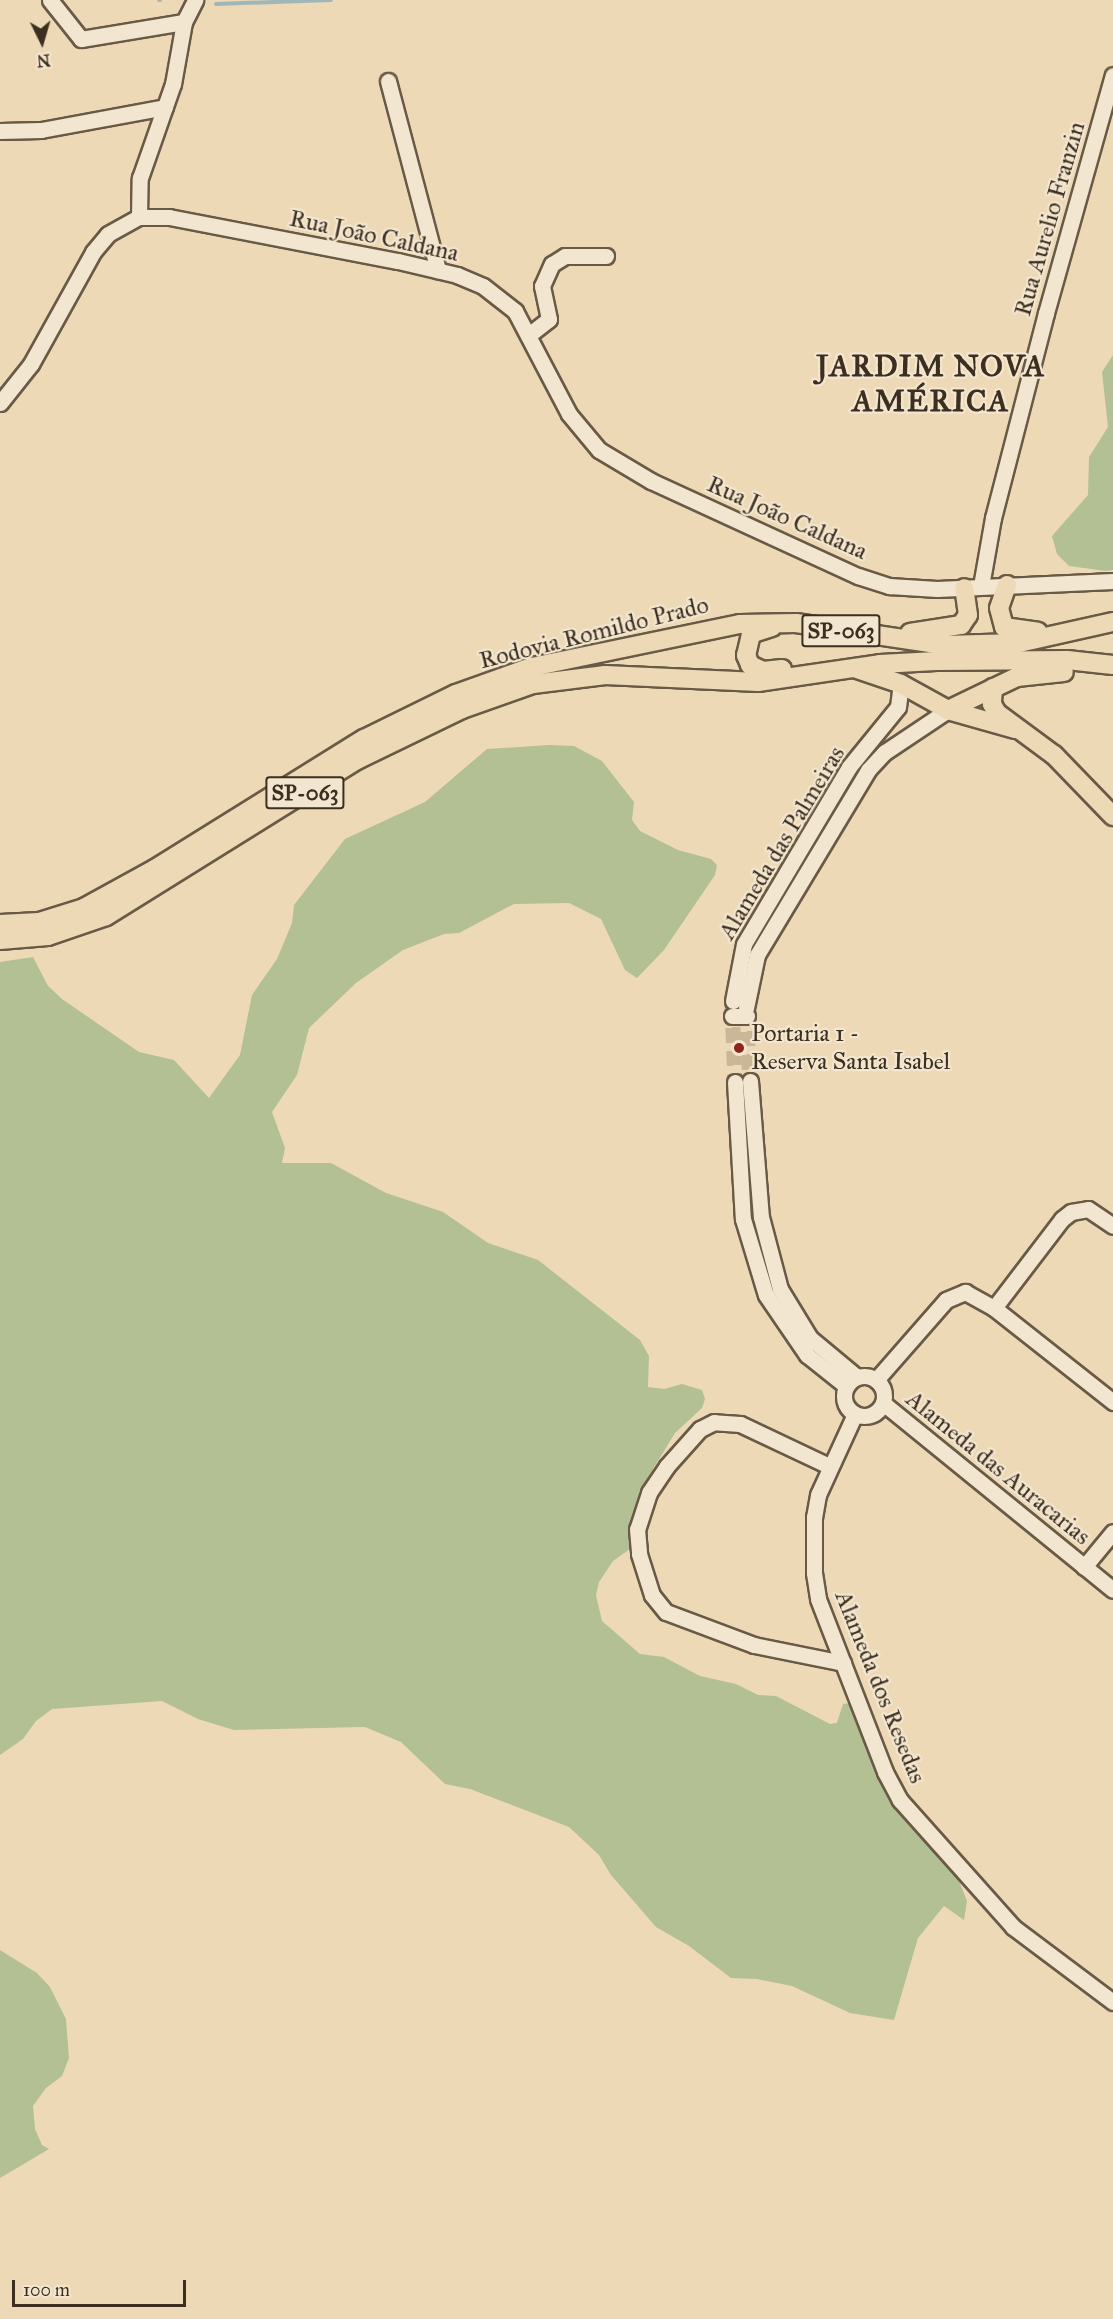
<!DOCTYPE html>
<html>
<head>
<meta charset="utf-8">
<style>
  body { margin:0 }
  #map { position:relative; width:1113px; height:2319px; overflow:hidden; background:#edd9b6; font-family:"IM FELL Great Primer",serif }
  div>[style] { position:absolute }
  .green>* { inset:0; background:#b2c093 }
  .stream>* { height:4px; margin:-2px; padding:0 2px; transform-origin:2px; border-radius:2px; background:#a0b7ba }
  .minor-tunnel>* { height:15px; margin-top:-7.5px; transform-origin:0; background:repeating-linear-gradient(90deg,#cab798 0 15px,transparent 0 23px) }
  .roads { filter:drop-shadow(2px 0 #695a46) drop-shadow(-2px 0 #695a46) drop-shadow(0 2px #695a46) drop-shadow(0 -2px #695a46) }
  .minor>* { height:15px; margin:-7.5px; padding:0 7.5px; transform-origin:7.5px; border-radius:7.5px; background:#f3e6d0 }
  .minor>.ring { margin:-7.5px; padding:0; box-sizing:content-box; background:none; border:15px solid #f3e6d0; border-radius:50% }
  .major>* { height:18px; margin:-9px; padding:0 9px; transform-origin:9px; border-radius:9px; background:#edd9b6 }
  .dots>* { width:16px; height:16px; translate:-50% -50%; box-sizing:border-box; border:3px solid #f3e6d0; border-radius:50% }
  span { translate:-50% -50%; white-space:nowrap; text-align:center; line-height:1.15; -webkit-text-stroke:4.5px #f3e6d0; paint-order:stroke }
  .shield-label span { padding:2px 4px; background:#f3e6d0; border:2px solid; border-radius:4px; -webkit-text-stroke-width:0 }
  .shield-label { font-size:22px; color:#3d2f20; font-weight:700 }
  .street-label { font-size:24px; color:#3d2f20 }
  .poi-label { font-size:24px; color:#3d2f20 }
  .left { translate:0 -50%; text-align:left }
  .district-label { font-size:30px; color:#3d2f20; font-weight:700; letter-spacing:1.5px }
  .north { position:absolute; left:12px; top:12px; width:60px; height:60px; -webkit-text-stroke:4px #f3e6d0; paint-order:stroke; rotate:175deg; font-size:16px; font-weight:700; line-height:24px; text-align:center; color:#3d2f20 }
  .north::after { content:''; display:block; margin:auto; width:21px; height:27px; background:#3d2f20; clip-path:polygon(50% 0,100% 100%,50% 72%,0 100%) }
  .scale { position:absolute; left:12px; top:2280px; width:174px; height:27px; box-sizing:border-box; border:3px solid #3d2f20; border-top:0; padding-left:8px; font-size:18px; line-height:21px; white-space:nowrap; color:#3d2f20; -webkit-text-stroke:4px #f3e6d0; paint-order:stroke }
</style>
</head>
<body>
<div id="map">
  <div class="green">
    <div style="clip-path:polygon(1113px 355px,1113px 570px,1106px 571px,1069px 566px,1057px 554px,1052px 536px,1088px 495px,1089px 457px,1108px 427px,1102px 372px)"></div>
    <div style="clip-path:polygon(549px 745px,574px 746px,602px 761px,634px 802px,632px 820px,640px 831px,678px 850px,711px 859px,717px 865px,715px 875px,664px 950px,637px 978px,625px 970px,601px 919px,569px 903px,514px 904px,459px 933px,444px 934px,403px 950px,356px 983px,309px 1028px,297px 1075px,272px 1112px,285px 1148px,282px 1163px,331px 1163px,386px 1193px,443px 1212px,488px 1243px,538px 1260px,640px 1340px,649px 1356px,648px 1387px,664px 1389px,682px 1384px,702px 1390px,705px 1399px,702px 1408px,675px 1433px,639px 1492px,640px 1542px,613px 1561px,599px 1582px,596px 1595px,602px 1621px,640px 1654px,664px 1657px,700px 1676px,736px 1684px,758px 1695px,776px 1696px,830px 1724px,837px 1723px,843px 1704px,850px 1703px,875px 1751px,956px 1873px,967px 1901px,964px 1920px,944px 1906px,918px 1938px,894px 2020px,850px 2013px,792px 1986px,757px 1979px,731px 1978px,689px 1946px,656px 1927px,611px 1875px,599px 1855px,569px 1827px,470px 1789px,445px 1784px,401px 1742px,365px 1727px,234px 1730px,198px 1719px,162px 1701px,52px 1709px,36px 1721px,23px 1739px,0 1755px,0 962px,33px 957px,48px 986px,62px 999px,139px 1052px,174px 1060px,209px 1098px,240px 1055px,252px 995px,277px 959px,292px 923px,294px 905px,345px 839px,425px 802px,487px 749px)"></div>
    <div style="clip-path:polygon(0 1950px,37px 1973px,50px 1987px,66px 2019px,69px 2058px,62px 2076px,46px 2088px,33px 2106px,35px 2129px,42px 2145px,49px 2149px,0 2178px)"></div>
  </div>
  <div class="stream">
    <div style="left:159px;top:0;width:1px"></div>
    <div style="left:216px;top:4px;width:115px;rotate:-2deg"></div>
  </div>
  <div class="minor-tunnel">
    <div style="left:732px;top:1004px;width:78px;rotate:87.8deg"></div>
    <div style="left:746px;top:1008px;width:73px;rotate:86.9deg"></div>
  </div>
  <div class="roads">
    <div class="minor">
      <div style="left:50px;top:0;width:50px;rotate:51.5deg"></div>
      <div style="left:81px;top:39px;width:104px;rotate:-9.4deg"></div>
      <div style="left:388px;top:81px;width:196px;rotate:75.2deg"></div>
      <div style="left:0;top:131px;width:41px;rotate:-1.4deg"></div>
      <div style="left:41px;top:130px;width:126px;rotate:-10.5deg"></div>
      <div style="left:139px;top:217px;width:39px;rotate:-89deg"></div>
      <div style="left:140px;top:178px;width:100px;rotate:-70.7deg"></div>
      <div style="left:173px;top:84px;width:63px;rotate:-79.9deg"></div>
      <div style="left:184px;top:22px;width:25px;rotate:-63deg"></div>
      <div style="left:530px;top:334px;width:24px;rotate:-38deg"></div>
      <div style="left:549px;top:319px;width:34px;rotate:-102deg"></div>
      <div style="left:542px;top:286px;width:24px;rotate:-66deg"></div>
      <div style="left:552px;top:264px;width:15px;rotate:-32deg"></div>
      <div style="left:565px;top:256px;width:41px"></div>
      <div style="left:0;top:403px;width:50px;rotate:-51.5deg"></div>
      <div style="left:31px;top:364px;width:128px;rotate:-61deg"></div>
      <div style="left:93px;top:252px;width:23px;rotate:-50deg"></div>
      <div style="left:108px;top:234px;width:35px;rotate:-29deg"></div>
      <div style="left:139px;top:217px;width:30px"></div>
      <div style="left:169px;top:217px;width:233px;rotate:10.9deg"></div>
      <div style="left:398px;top:261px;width:61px;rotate:13.3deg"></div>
      <div style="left:457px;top:275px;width:28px;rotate:23deg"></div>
      <div style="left:483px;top:286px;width:41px;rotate:38deg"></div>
      <div style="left:515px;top:311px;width:116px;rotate:62.3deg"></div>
      <div style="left:569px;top:414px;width:47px;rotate:50.2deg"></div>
      <div style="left:599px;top:450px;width:61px;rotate:30.8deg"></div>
      <div style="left:651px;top:481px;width:228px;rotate:24.7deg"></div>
      <div style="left:858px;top:576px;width:33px;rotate:18deg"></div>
      <div style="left:889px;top:586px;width:48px;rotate:3.6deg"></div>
      <div style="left:937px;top:589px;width:176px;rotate:-2.6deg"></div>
      <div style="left:981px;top:586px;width:69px;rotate:-80deg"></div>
      <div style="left:993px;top:518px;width:212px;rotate:-75.5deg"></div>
      <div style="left:1046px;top:313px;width:247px;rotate:-74.3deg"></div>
      <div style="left:733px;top:1001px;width:58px;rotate:-79.1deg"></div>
      <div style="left:744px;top:944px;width:206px;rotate:-59.3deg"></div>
      <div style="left:849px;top:767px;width:77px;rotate:-50.8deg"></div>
      <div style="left:898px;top:707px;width:23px;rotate:-83deg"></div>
      <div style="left:746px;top:1008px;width:54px;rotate:-78.3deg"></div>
      <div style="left:757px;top:955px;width:216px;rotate:-59deg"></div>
      <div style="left:868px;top:770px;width:25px;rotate:-47deg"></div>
      <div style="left:885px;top:752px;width:76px;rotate:-33.7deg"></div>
      <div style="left:732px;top:1016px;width:15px"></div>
      <div style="left:750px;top:1081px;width:136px;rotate:85.4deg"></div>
      <div style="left:761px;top:1217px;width:74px;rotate:75.2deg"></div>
      <div style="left:780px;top:1289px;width:57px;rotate:58.5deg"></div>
      <div style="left:810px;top:1338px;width:61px;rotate:39.7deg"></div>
      <div style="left:735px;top:1082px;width:137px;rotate:86.7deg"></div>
      <div style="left:743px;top:1219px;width:79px;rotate:73.2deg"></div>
      <div style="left:766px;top:1295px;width:73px;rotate:55.7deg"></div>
      <div style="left:807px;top:1355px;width:50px;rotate:38.5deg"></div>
      <div style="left:994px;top:1308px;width:112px;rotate:-52.6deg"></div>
      <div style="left:1062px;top:1219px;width:11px;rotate:-38deg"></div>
      <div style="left:1071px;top:1212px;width:17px;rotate:-10deg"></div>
      <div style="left:1088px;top:1209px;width:30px;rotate:34deg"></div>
      <div class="ring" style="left:844px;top:1376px;width:25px;height:25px"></div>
      <div style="left:876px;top:1380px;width:106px;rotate:-48.8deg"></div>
      <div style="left:946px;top:1300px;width:21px;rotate:-23deg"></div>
      <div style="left:965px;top:1292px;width:33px;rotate:29deg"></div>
      <div style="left:994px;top:1308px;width:152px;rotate:38.3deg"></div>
      <div style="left:883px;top:1403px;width:296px;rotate:39.1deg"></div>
      <div style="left:855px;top:1414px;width:89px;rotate:114.6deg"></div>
      <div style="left:818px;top:1495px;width:22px;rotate:100deg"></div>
      <div style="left:814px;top:1517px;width:56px;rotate:90deg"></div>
      <div style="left:814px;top:1573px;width:26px;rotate:81deg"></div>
      <div style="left:818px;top:1599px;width:186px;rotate:68.8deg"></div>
      <div style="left:885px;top:1772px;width:32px;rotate:62deg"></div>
      <div style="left:900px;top:1800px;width:170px;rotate:48.3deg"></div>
      <div style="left:1013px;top:1927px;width:125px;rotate:36.9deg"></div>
      <div style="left:829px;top:1466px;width:98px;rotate:-154.7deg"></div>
      <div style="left:740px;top:1424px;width:26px;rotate:-176deg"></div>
      <div style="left:714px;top:1422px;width:16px;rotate:153deg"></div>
      <div style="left:700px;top:1429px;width:50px;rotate:131.7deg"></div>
      <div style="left:667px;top:1466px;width:32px;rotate:124deg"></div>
      <div style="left:649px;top:1493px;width:38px;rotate:108deg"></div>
      <div style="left:637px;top:1529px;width:25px;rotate:85deg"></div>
      <div style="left:639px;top:1554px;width:43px;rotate:72.4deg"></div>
      <div style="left:652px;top:1595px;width:22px;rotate:51deg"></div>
      <div style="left:666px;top:1612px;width:94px;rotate:20.6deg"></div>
      <div style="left:754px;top:1645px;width:91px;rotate:11.4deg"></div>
      <div style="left:1084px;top:1567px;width:45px;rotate:-50.4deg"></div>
    </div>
    <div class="major">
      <div style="left:1007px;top:585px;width:24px;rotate:109deg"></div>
      <div style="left:999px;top:608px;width:20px;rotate:75deg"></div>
      <div style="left:1004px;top:627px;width:34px;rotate:8deg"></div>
      <div style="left:772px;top:627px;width:22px;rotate:162deg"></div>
      <div style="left:751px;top:634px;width:22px;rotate:103deg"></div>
      <div style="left:746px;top:655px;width:11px;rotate:68deg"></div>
      <div style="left:750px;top:665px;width:14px;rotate:25deg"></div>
      <div style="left:763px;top:671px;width:19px;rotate:-6deg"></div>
      <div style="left:910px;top:633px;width:52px;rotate:-8.9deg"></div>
      <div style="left:961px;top:625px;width:12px;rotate:-55deg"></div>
      <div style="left:968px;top:615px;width:27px;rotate:-98deg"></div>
      <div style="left:857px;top:669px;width:46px;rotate:18.8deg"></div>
      <div style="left:901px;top:684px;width:54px;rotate:29deg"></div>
      <div style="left:948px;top:710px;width:76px;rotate:-25.6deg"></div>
      <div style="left:1017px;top:677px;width:47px;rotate:-6.1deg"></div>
      <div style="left:993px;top:688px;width:16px;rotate:94deg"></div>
      <div style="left:992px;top:704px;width:10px;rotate:61deg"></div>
      <div style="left:997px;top:713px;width:71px;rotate:36.4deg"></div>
      <div style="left:1054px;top:755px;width:85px;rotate:46deg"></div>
      <div style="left:948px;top:710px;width:70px;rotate:15.8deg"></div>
      <div style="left:0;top:924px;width:39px;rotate:-3deg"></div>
      <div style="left:39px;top:922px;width:47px;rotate:-17.3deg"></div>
      <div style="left:84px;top:908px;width:81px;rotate:-28.8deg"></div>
      <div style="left:155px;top:869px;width:246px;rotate:-31.9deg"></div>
      <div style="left:364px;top:739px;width:102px;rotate:-26.1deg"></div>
      <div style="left:456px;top:694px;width:81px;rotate:-19.6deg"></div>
      <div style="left:532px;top:667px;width:212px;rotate:-11.7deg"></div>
      <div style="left:740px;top:624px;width:56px;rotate:-1deg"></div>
      <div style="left:796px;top:623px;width:149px;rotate:8.5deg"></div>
      <div style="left:943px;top:645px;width:76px;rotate:-1.5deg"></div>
      <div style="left:1019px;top:643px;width:96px;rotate:-12.6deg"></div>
      <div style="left:0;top:940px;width:48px;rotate:-4.8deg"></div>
      <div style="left:48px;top:936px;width:61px;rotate:-19deg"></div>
      <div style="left:106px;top:916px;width:296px;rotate:-31.9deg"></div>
      <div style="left:357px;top:760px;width:117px;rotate:-25.9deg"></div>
      <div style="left:462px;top:709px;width:75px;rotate:-19.4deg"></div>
      <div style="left:533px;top:684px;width:73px;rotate:-7.1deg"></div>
      <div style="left:605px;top:675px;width:153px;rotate:2.6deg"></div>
      <div style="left:758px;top:682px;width:123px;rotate:-8.4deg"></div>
      <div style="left:880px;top:664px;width:56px;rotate:-3.1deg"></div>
      <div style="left:936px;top:661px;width:131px;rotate:-0.4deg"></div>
      <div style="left:1067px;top:660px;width:46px;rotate:6.2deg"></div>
    </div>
  </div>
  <div class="dots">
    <div style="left:739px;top:1048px;background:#8f2418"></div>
  </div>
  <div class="shield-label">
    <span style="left:841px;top:631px">SP-063</span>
    <span style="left:305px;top:793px">SP-063</span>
  </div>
  <div class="street-label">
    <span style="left:1050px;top:219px;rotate:-74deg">Rua Aurelio Franzin</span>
    <span style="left:374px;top:236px;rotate:12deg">Rua João Caldana</span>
    <span style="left:787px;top:518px;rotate:24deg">Rua João Caldana</span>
    <span style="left:594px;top:633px;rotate:-14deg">Rodovia Romildo Prado</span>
    <span style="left:782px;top:843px;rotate:-59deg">Alameda das Palmeiras</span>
    <span style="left:998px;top:1468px;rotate:39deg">Alameda das Auracarias</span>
    <span style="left:880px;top:1687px;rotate:68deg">Alameda dos Resedas</span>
  </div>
  <div class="poi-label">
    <span class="left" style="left:751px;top:1048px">Portaria 1 -<br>Reserva Santa Isabel</span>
  </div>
  <div class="district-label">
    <span style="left:931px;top:383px">JARDIM NOVA<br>AMÉRICA</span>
  </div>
  <div class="north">N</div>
  <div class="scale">100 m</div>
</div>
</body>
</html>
